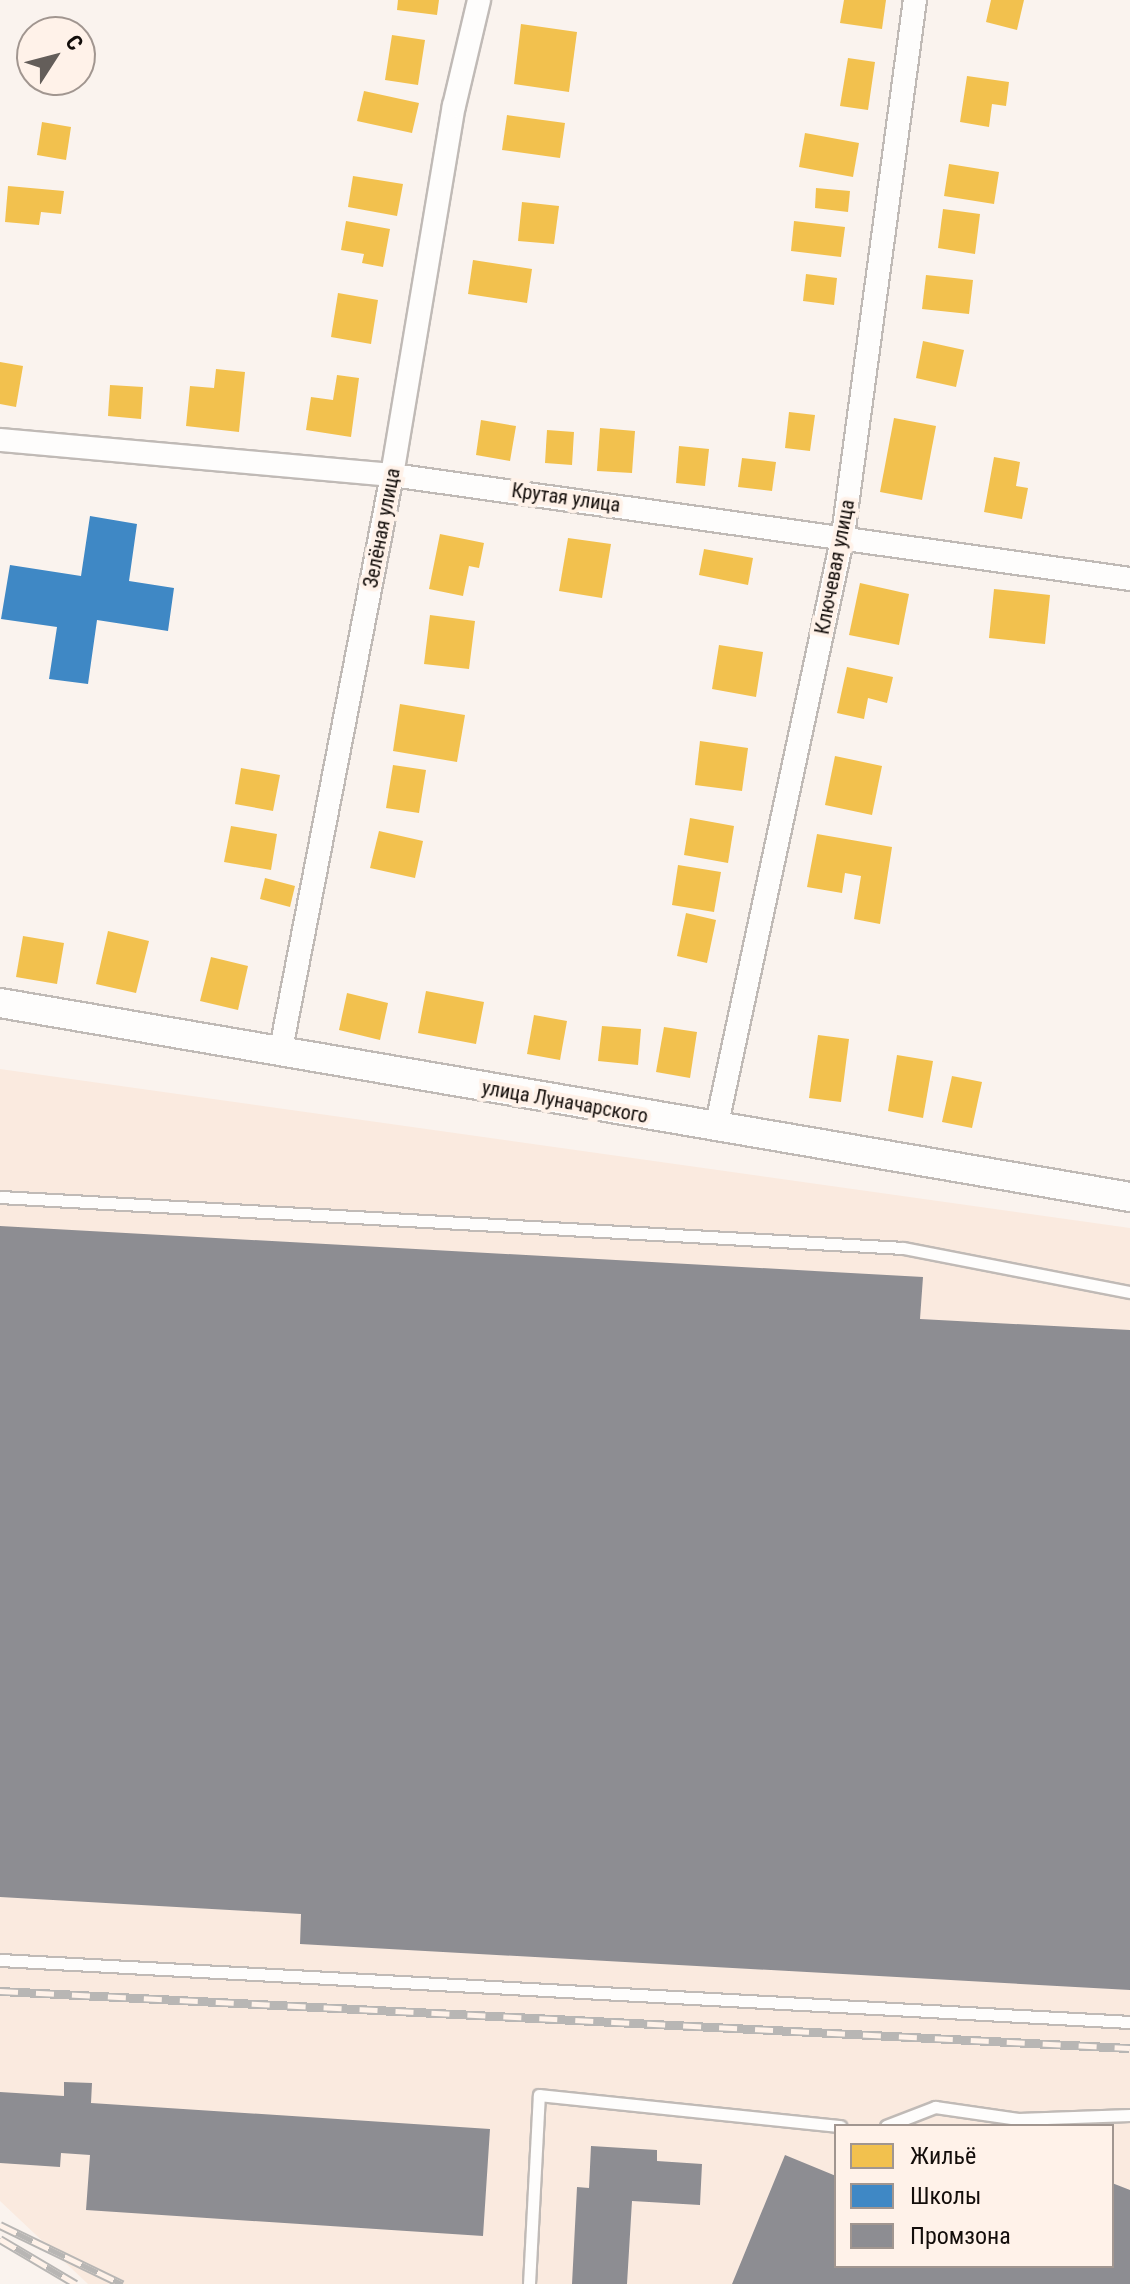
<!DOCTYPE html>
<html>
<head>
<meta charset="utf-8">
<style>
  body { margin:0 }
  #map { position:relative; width:1130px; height:2284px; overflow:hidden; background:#faf3ee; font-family:"Roboto Condensed",sans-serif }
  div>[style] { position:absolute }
  .built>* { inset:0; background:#faeadf }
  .homes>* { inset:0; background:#f2c14e }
  .schools>* { inset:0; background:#3f88c5 }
  .industry>* { inset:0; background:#8d8d92 }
  .roads { filter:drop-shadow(2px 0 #c0bab6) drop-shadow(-2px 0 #c0bab6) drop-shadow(0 2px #c0bab6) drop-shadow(0 -2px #c0bab6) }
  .service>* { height:11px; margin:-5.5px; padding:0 5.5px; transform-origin:5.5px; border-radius:5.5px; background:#fefdfc }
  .minor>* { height:22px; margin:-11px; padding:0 11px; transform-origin:11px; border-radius:11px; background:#fefdfc }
  .tertiary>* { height:28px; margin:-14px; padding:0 14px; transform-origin:14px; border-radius:14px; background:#fefdfc }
  .rail>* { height:9px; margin-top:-4.5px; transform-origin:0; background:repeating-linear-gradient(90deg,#fff2e9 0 18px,#b8b6b4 0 36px); box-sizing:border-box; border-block:2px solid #b8b6b4 }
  span { translate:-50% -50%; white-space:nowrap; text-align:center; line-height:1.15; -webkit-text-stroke:8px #fff2e9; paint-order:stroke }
  .street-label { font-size:20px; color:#130d0a }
  .legend { position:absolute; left:834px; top:2124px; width:280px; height:144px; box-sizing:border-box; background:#fff2e9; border:2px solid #a19690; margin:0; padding:10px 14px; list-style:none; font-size:24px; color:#130d0a }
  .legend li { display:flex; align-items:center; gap:16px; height:40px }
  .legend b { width:40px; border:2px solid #a19690 }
  .north { position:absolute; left:16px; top:16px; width:80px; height:80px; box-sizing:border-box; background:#fff2e9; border:2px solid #a19690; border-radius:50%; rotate:54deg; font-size:22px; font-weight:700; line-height:32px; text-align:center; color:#130d0a }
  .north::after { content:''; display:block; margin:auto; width:28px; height:36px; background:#645e5a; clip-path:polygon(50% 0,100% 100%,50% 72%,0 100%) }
</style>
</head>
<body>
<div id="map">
  <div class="built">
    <div style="clip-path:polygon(evenodd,0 1069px,1130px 1228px,1130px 2284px,88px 2284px,0 2201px,0 1069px,836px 2126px,1112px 2126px,1112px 2266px,836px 2266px,836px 2126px)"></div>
  </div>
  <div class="homes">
    <div style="clip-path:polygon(398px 0,439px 0,437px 15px,397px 10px)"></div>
    <div style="clip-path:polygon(844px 0,886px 0,882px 29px,840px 23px)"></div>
    <div style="clip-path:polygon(991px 0,1024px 0,1017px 30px,986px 22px)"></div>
    <div style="clip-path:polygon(521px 24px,577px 32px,569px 92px,514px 84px)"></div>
    <div style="clip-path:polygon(392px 35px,425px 40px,418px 85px,385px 80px)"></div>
    <div style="clip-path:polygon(848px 58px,875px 62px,868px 110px,840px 106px)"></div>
    <div style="clip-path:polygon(967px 76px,1009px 82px,1006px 106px,992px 104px,989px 127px,960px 122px)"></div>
    <div style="clip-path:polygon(364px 91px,419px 103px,412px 133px,357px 121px)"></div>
    <div style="clip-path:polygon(507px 115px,565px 123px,560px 158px,502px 150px)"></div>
    <div style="clip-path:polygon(42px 122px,71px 127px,66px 160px,37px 155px)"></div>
    <div style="clip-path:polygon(805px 133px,859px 143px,853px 177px,799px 167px)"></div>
    <div style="clip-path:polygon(949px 164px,999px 172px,994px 204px,944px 196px)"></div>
    <div style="clip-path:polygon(353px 176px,403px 184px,397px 216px,348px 207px)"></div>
    <div style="clip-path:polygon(8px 186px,64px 191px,61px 214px,41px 212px,39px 225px,5px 222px)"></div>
    <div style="clip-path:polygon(816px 188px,850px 191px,848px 212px,815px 208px)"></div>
    <div style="clip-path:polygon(522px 202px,559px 206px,554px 244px,518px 241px)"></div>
    <div style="clip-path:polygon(943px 209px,980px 214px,975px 254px,938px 248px)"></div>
    <div style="clip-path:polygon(346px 221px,390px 229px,383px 267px,362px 263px,364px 254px,341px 250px)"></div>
    <div style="clip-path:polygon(794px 221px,845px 227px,841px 257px,791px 251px)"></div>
    <div style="clip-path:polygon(473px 260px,532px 269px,527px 303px,468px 294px)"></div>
    <div style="clip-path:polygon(806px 274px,837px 278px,834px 305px,803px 301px)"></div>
    <div style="clip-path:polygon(926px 275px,973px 280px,969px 314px,922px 309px)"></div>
    <div style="clip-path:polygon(338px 293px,378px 300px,371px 344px,331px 337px)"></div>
    <div style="clip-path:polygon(923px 341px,964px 350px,956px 387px,916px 378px)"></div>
    <div style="clip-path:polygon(0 362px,23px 366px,16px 407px,0 404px)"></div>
    <div style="clip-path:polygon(216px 369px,245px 372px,239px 432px,186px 426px,190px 386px,214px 388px)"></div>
    <div style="clip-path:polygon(337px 375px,359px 378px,351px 437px,306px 430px,311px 397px,333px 400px)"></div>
    <div style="clip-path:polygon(110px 385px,143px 387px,141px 419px,108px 416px)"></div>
    <div style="clip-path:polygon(789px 412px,815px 415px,810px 451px,785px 448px)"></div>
    <div style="clip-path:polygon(894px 418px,936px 426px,922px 500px,880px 492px)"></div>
    <div style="clip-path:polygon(481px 420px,516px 426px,510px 461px,476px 455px)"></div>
    <div style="clip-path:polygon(600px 428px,635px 431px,632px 473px,597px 471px)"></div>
    <div style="clip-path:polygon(547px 430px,574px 432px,572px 465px,545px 463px)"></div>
    <div style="clip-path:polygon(679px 446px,709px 449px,705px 486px,676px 483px)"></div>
    <div style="clip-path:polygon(994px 457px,1020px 462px,1016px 486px,1028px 488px,1022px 519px,984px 512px)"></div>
    <div style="clip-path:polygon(742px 458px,776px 462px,772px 491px,738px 487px)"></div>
    <div style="clip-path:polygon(440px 534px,484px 543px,479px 568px,469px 566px,463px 596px,429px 589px)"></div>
    <div style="clip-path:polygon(568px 538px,611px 544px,602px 598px,559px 591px)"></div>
    <div style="clip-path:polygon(704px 549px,753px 558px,748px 585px,699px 575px)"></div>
    <div style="clip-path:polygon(860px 583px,909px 594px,899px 645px,849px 635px)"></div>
    <div style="clip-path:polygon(994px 589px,1050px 595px,1045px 644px,989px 638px)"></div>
    <div style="clip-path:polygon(430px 615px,475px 621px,469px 669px,424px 664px)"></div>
    <div style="clip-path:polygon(719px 645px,763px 652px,756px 697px,712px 689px)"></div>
    <div style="clip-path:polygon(847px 667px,893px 677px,887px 703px,868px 698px,864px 719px,837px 713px)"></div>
    <div style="clip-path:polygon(400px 704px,465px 715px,457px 762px,393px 751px)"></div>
    <div style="clip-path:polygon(700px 741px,748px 748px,742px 791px,695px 785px)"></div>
    <div style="clip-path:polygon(835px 756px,882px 766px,872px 815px,825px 805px)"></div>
    <div style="clip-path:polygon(393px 765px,426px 770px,419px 813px,386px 808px)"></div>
    <div style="clip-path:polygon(241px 768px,280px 775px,273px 811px,235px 804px)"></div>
    <div style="clip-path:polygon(690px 818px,734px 826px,728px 863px,684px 855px)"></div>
    <div style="clip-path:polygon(231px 826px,277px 834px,271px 870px,224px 862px)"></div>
    <div style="clip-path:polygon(379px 831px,423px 841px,415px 878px,370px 868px)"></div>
    <div style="clip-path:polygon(817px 834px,892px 847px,880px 924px,854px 919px,861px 876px,845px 873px,842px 893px,807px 887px)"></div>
    <div style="clip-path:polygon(678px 865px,721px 872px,714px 912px,672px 905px)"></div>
    <div style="clip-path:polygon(265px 878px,295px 886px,290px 907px,260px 899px)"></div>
    <div style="clip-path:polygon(686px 913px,716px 920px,707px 963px,677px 956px)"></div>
    <div style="clip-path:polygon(108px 931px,149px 941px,136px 993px,96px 984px)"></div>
    <div style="clip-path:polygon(23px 936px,64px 943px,57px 984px,16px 977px)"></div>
    <div style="clip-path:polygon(211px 957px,248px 966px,238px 1010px,200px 1001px)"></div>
    <div style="clip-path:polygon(426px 991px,484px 1002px,476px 1044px,418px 1033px)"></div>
    <div style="clip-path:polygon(347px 993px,388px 1003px,380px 1040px,339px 1030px)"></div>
    <div style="clip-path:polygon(534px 1015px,567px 1021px,560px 1060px,527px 1054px)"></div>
    <div style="clip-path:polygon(602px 1026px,641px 1029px,638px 1065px,598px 1061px)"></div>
    <div style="clip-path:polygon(664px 1027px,697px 1032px,690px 1078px,656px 1072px)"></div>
    <div style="clip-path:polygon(818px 1035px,849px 1039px,841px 1102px,809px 1098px)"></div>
    <div style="clip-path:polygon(897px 1055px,933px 1061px,923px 1118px,888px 1111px)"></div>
    <div style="clip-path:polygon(952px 1076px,982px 1082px,972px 1128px,942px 1122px)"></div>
  </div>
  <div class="schools">
    <div style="clip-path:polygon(90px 516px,137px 524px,129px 581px,174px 588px,168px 631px,97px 620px,88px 684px,49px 679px,57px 627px,1px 619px,10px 565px,81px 576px)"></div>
  </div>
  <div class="industry">
    <div style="clip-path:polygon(0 1226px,923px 1277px,920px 1319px,1130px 1330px,1130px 1990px,300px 1944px,301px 1914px,0 1897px)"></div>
    <div style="clip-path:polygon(64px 2082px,92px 2083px,91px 2103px,490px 2129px,483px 2236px,86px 2210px,90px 2155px,61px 2153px,60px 2167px,0 2163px,0 2092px,64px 2096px)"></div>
    <div style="clip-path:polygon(591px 2146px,657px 2150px,657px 2161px,702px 2164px,700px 2205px,632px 2201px,627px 2284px,572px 2284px,577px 2187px,589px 2188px)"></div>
    <div style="clip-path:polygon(785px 2155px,836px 2176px,836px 2266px,1112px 2266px,1112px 2183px,1130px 2190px,1130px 2284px,732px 2284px)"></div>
  </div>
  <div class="roads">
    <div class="service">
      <div style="left:0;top:1197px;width:904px;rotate:3.23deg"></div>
      <div style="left:903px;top:1248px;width:231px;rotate:11deg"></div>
      <div style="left:0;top:1960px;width:1132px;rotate:3.14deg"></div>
      <div style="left:886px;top:2126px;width:53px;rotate:-21.2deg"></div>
      <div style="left:935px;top:2107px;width:84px;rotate:8.2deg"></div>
      <div style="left:1018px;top:2119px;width:112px;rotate:-2deg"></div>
      <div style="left:529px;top:2284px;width:189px;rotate:-87deg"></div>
      <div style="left:539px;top:2095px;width:303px;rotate:5.9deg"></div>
    </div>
    <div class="minor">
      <div style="left:0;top:440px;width:394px;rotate:5.1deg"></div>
      <div style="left:392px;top:475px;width:745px;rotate:8.02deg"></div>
      <div style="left:280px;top:1054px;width:590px;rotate:-79.05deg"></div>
      <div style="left:392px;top:475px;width:374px;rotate:-80.5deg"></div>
      <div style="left:454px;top:106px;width:109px;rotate:-76.7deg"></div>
      <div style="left:716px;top:1128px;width:606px;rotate:-77.91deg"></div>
      <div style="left:843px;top:535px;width:540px;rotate:-82.34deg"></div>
    </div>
    <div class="tertiary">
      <div style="left:0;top:1003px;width:1147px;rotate:9.74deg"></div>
    </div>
  </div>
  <div class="rail">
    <div style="left:0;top:1991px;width:1131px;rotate:2.89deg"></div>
    <div style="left:0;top:2225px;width:136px;rotate:25.8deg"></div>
    <div style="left:0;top:2239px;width:88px;rotate:30.6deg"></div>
  </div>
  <div class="street-label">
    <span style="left:566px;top:498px;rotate:8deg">Крутая улица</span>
    <span style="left:382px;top:528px;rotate:-79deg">Зелёная улица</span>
    <span style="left:835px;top:567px;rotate:-79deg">Ключевая улица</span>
    <span style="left:565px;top:1102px;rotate:10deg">улица Луначарского</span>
  </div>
  <ul class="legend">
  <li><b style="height:22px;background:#f2c14e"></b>Жильё</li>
  <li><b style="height:22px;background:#3f88c5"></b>Школы</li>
  <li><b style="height:22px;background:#8d8d92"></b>Промзона</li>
  </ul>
  <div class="north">С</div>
</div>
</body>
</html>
